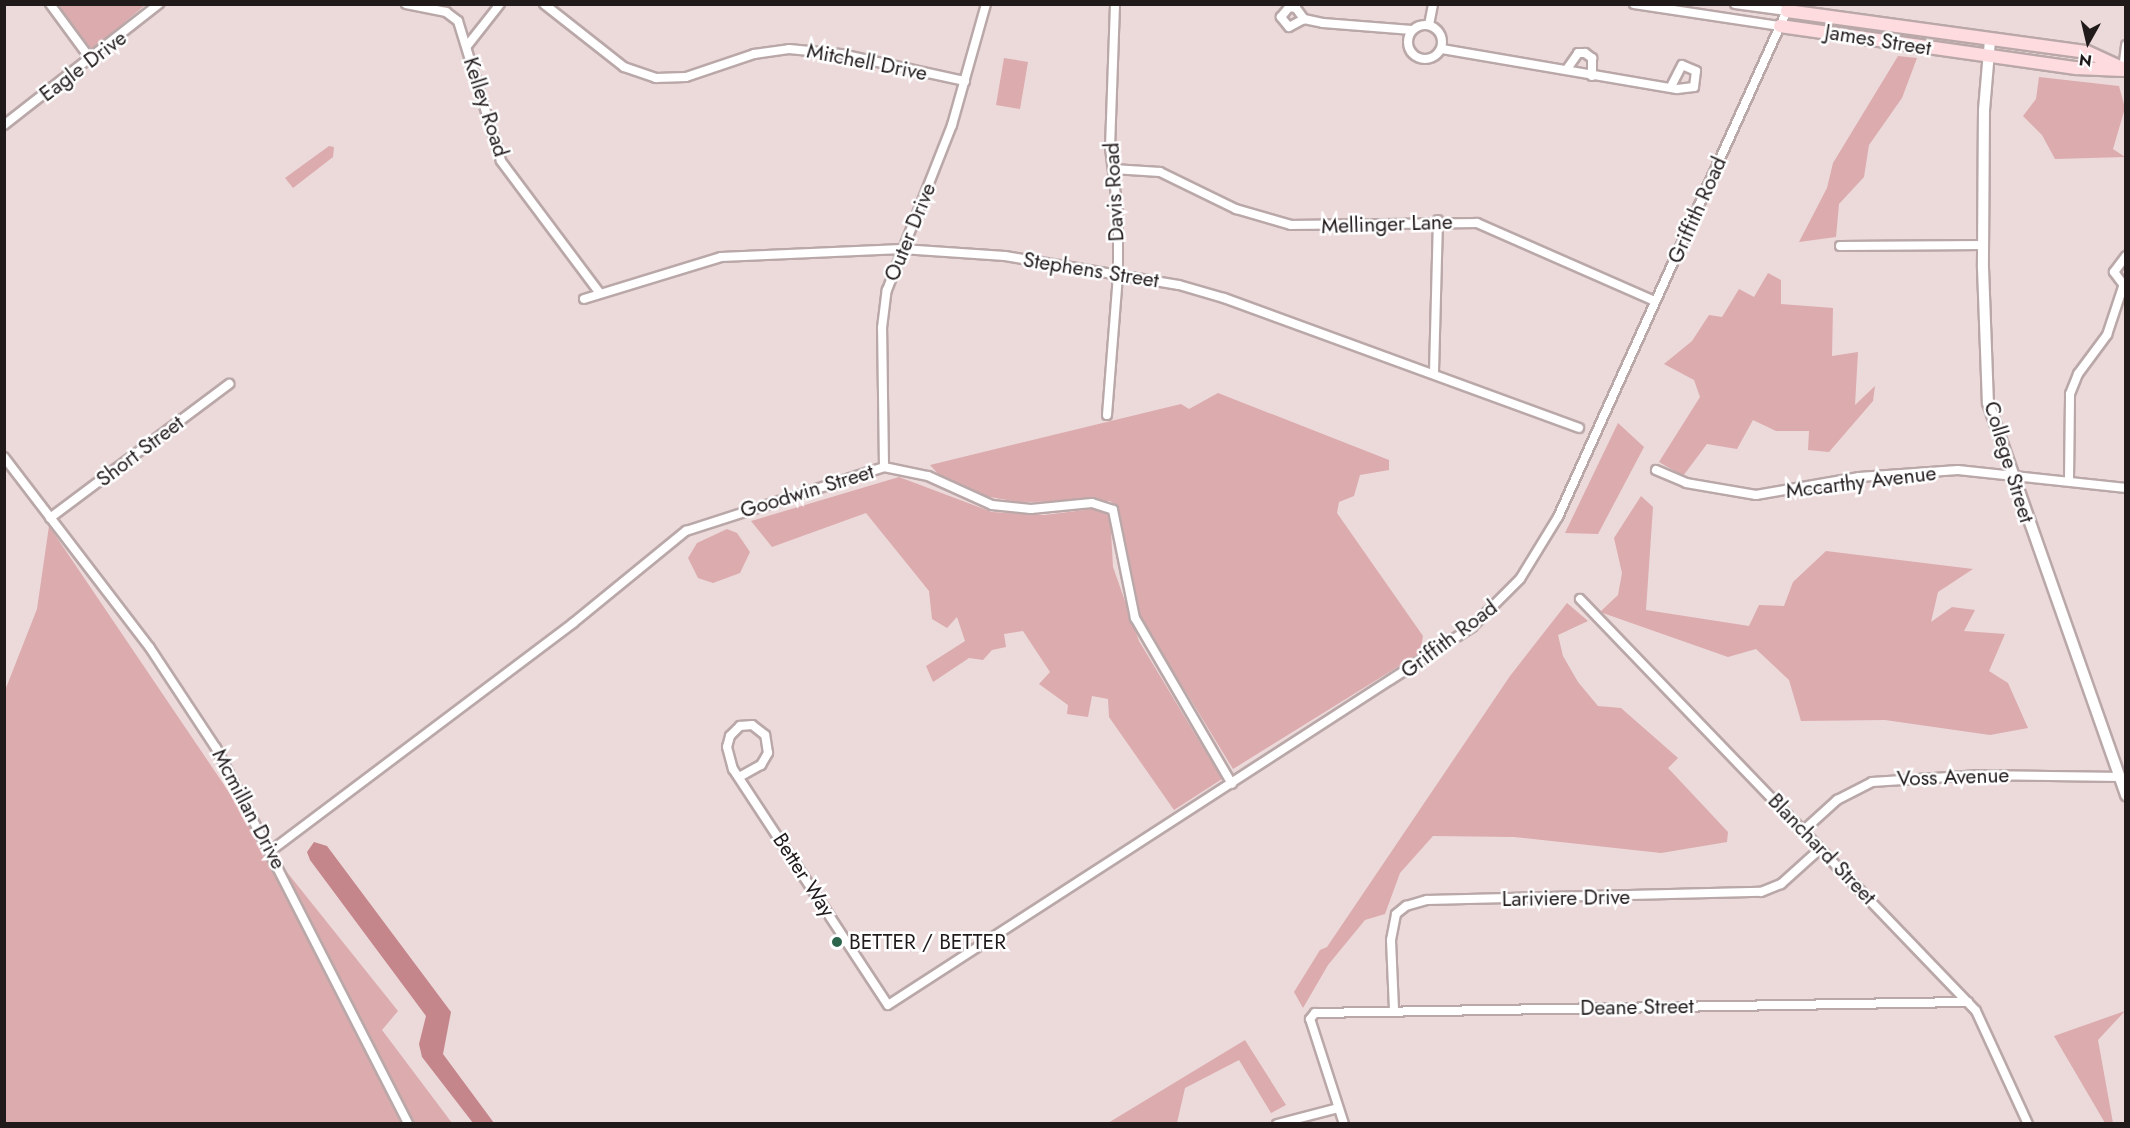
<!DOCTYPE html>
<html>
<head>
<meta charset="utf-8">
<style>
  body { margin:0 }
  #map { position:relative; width:2130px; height:1128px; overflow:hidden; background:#ecd9da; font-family:Jost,sans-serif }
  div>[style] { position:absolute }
  .green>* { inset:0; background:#dcabae }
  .water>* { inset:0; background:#c4868b }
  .roads { filter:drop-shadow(2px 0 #baa8a9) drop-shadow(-2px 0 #baa8a9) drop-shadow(0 2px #baa8a9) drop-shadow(0 -2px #baa8a9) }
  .minor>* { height:8px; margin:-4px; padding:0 4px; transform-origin:4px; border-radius:4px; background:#fff }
  .minor>.ring { margin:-4px; padding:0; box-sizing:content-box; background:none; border:8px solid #fff; border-radius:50% }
  .tertiary>* { height:10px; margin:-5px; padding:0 5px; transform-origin:5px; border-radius:5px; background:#fff }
  .secondary>* { height:12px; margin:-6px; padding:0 6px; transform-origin:6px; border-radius:6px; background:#fedbdf }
  .dots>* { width:16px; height:16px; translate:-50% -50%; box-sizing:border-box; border:3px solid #fff; border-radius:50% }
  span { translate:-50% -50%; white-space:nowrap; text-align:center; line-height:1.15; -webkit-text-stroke:5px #fff; paint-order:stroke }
  .street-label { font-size:21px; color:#211a1b }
  .poi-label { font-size:21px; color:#211a1b }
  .left { translate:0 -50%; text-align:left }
  .frame { position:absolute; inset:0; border:6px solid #211a1b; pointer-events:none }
  .north { position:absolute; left:2058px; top:12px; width:60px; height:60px; -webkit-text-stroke:4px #fff; paint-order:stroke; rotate:188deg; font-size:16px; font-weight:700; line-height:24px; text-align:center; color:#211a1b }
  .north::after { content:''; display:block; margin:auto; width:21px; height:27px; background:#211a1b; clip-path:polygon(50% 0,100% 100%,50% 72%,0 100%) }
</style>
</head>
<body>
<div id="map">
  <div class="green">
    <div style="clip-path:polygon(55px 5px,145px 5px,92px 50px)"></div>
    <div style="clip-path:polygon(1898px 56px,1917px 58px,1902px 98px,1869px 145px,1864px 177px,1839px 204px,1836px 237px,1799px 242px,1827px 188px,1833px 163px)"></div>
    <div style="clip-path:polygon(1004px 58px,1028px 62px,1020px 109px,996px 105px)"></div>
    <div style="clip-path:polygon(2039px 77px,2119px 86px,2125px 108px,2113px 149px,2125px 157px,2055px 159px,2042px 135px,2023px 116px,2036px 99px)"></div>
    <div style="clip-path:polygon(329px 146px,334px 147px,333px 157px,293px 188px,285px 178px)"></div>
    <div style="clip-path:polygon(1768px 273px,1781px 280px,1781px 304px,1833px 308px,1832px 356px,1858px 352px,1855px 405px,1875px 386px,1873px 401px,1829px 452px,1808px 450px,1809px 431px,1776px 431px,1753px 420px,1737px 449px,1707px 444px,1683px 476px,1659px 462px,1700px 397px,1694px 380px,1664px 364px,1692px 341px,1709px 315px,1722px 317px,1739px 289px,1754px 297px)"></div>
    <div style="clip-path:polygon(1218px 393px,1389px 460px,1389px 470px,1360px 475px,1354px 496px,1339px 502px,1337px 513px,1423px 636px,1420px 653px,1233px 769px,1134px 607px,1118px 507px,1110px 501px,1018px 502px,979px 495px,940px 476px,930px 465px,1181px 404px,1189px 409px)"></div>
    <div style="clip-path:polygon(1618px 423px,1644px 447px,1598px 534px,1565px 533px)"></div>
    <div style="clip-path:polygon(899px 477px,992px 512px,1044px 515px,1101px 508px,1110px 514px,1113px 567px,1139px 641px,1222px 779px,1174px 810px,1109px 717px,1108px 699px,1092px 696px,1088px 717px,1067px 714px,1068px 705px,1039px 684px,1050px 672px,1023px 631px,1004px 634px,1006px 647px,992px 650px,983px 660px,969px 658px,933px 682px,926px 666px,965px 641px,957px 617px,947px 628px,932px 619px,929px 591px,866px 513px,772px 547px,751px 521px)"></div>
    <div style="clip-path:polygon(1641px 496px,1653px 507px,1646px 610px,1749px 626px,1759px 605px,1784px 606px,1793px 582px,1826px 551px,1973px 569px,1938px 592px,1931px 622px,1952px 607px,1975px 610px,1964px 631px,2005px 634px,1989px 671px,2008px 683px,2028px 728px,1990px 735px,1885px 720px,1801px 721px,1789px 680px,1756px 649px,1728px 657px,1600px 612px,1618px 595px,1622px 573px,1614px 538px)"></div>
    <div style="clip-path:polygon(49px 526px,262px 841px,398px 1011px,382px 1030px,452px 1123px,5px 1123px,4px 693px,37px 609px)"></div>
    <div style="clip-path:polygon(727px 529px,737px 533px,750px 552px,740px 573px,713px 583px,698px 578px,688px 558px,697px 543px)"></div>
    <div style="clip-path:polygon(1567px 603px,1588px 621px,1558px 635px,1563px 656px,1578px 682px,1598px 706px,1621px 708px,1678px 758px,1668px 768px,1728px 832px,1727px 842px,1661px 853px,1514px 837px,1433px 836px,1400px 873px,1385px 914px,1365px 920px,1328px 965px,1303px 1008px,1294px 992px,1320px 950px,1327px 947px,1510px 676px)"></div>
    <div style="clip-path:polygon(2125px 1011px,2098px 1040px,2113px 1123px,2105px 1123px,2054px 1036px)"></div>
    <div style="clip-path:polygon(1245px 1040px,1286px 1105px,1271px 1113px,1239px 1060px,1185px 1088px,1177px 1123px,1108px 1123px)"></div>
  </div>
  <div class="water">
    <div style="clip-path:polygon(314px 842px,327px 846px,451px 1012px,443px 1054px,494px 1123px,473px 1123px,422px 1057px,419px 1044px,426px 1016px,310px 860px,307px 852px)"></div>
  </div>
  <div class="roads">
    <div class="minor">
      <div style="left:50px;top:4px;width:71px;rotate:53.6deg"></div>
      <div style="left:406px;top:4px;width:41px;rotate:11.3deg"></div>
      <div style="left:446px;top:12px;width:15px;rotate:37deg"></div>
      <div style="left:458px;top:21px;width:146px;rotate:72.9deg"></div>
      <div style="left:501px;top:161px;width:164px;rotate:53.2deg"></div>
      <div style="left:544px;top:4px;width:102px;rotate:38.2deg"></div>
      <div style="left:624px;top:67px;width:34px;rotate:19deg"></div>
      <div style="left:656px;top:78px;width:30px;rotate:-2deg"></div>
      <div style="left:686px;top:77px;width:72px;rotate:-18.7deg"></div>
      <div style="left:754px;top:54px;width:35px;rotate:-8deg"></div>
      <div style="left:789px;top:49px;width:52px;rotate:5.5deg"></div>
      <div style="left:841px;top:54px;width:127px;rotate:12.3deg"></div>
      <div style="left:1634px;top:4px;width:148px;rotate:8.6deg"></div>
      <div style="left:1735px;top:4px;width:52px;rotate:7.7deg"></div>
      <div style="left:1304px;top:19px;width:17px;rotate:152deg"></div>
      <div style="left:1289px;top:27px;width:13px;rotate:-129deg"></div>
      <div style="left:1281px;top:17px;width:13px;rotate:-51deg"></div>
      <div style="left:1289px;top:7px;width:7px;rotate:8deg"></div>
      <div style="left:1296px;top:8px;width:14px;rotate:54deg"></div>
      <div style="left:1304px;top:19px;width:19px;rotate:12deg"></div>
      <div style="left:1323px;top:23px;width:89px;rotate:4.5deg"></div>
      <div class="ring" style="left:1408px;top:25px;width:26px;height:26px"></div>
      <div style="left:1429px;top:25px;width:21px;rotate:-79deg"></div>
      <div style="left:467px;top:46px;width:53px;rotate:-51.8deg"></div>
      <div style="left:1442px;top:49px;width:238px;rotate:9.7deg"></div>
      <div style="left:1677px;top:89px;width:17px;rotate:-7deg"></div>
      <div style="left:1694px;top:87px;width:16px;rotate:-83deg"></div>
      <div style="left:1696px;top:71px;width:15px;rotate:-157deg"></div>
      <div style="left:1682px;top:65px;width:22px;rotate:117deg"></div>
      <div style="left:1567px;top:69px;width:19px;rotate:-55deg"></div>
      <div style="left:1578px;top:53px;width:7px"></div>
      <div style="left:1585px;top:53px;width:9px;rotate:36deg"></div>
      <div style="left:1592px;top:58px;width:18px;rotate:90deg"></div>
      <div style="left:2123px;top:70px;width:25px;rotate:-83deg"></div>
      <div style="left:4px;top:125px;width:197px;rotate:-38deg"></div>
      <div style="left:1113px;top:169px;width:47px;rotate:3.7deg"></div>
      <div style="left:1160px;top:172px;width:85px;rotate:26deg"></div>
      <div style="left:1236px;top:209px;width:57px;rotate:16.2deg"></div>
      <div style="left:1291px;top:225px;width:186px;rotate:-0.6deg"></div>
      <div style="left:1477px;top:223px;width:194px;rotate:23.7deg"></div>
      <div style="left:1840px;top:246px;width:144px;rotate:-0.4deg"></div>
      <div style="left:2126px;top:256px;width:20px;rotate:127deg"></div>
      <div style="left:2114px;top:272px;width:20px;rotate:53deg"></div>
      <div style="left:584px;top:299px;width:143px;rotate:-17deg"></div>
      <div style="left:721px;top:257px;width:181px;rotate:-2.5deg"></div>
      <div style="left:902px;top:249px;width:103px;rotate:3.9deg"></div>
      <div style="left:1005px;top:256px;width:176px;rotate:9.5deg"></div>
      <div style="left:1179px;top:285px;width:47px;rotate:16.1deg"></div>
      <div style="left:1224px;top:298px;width:378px;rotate:20.1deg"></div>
      <div style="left:1434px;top:372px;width:152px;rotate:-88.5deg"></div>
      <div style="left:1107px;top:415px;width:141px;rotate:-85.5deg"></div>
      <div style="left:1118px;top:274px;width:62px;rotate:-90deg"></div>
      <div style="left:1118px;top:212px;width:64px;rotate:-97.1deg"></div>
      <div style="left:1110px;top:148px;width:144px;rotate:-88deg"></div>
      <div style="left:4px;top:457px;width:240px;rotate:52.6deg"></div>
      <div style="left:150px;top:648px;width:120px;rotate:56.6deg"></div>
      <div style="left:216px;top:748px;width:422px;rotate:62.9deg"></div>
      <div style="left:884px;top:467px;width:139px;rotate:-90.8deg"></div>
      <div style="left:882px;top:328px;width:38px;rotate:-83deg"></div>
      <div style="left:887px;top:290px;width:177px;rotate:-68.5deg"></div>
      <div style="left:952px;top:125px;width:126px;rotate:-74.3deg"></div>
      <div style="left:1656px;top:470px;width:33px;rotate:23deg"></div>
      <div style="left:1686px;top:483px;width:71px;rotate:9.7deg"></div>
      <div style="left:1756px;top:495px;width:105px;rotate:-9.9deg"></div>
      <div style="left:1859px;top:477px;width:99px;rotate:-4deg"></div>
      <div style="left:1958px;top:470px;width:169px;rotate:6.1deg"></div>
      <div style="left:2069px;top:480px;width:86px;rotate:-89.3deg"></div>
      <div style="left:2070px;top:394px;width:22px;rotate:-68deg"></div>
      <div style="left:2078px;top:374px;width:49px;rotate:-53.4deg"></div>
      <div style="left:2107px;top:335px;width:51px;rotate:-71.6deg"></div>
      <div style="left:50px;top:518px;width:224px;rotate:-36.8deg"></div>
      <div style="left:1580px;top:599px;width:571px;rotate:46.13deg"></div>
      <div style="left:1976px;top:1011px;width:124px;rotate:65.3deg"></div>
      <div style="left:741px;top:776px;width:23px;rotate:-29deg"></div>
      <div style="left:761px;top:765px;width:14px;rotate:-60deg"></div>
      <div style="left:768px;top:753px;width:18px;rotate:-99deg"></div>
      <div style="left:765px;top:735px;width:16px;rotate:-142deg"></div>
      <div style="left:752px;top:725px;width:12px;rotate:175deg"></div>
      <div style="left:740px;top:726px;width:14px;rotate:135deg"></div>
      <div style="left:730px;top:736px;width:11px;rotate:105deg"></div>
      <div style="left:727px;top:747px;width:23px;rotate:75deg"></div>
      <div style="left:733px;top:769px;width:282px;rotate:56.7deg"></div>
      <div style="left:888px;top:1005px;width:696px;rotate:-32.91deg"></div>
      <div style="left:1472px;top:627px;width:68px;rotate:-45deg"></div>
      <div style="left:1520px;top:579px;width:73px;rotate:-58.5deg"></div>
      <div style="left:1558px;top:517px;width:563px;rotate:-65.67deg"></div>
      <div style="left:1804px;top:830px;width:45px;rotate:-42.3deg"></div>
      <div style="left:1837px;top:800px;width:39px;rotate:-27deg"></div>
      <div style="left:1872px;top:782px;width:108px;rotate:-3.7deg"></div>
      <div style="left:1980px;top:775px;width:139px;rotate:0.8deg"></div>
      <div style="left:272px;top:850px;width:377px;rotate:-37deg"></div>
      <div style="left:573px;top:623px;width:146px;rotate:-39.2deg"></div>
      <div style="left:686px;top:531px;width:208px;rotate:-17.9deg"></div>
      <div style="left:884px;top:467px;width:45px;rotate:11.6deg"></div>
      <div style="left:928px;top:476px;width:70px;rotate:24.4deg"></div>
      <div style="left:992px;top:505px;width:39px;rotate:6deg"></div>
      <div style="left:1031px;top:509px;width:61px;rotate:-5.6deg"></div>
      <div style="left:1092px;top:503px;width:22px;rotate:18deg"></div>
      <div style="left:1113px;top:510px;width:110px;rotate:78.5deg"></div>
      <div style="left:1135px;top:618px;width:192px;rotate:59.7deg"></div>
      <div style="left:1394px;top:1009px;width:69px;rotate:-92.5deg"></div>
      <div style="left:1391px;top:940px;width:26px;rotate:-79deg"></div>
      <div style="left:1396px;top:914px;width:13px;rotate:-39deg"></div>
      <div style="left:1406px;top:906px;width:22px;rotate:-16deg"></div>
      <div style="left:1427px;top:900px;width:334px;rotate:-1.4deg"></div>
      <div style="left:1761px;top:892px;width:22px;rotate:-22deg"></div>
      <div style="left:1781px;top:884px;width:52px;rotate:-41.9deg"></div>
      <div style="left:1277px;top:1124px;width:63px;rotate:-14.7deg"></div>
      <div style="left:1344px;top:1124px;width:110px;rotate:-107.9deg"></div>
      <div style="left:1310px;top:1019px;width:8px;rotate:-50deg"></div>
      <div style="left:1315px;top:1013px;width:653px;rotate:-0.97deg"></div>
    </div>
    <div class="tertiary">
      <div style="left:1990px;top:40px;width:70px;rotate:94.9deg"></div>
      <div style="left:1984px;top:110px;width:158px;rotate:90.4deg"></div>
      <div style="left:1983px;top:268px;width:135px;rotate:87.9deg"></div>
      <div style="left:1988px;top:403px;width:416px;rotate:70.6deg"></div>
    </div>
    <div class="secondary">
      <div style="left:1787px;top:11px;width:303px;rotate:7.8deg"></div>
      <div style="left:2087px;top:52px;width:43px;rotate:24.8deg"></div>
      <div style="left:1780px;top:26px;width:299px;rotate:8.1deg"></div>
      <div style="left:2076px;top:68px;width:47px;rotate:2.4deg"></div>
    </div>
  </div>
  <div class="dots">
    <div style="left:837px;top:942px;background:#2c644c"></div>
  </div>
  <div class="street-label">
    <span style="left:1878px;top:40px;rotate:9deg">James Street</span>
    <span style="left:867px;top:62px;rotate:11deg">Mitchell Drive</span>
    <span style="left:83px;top:66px;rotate:-37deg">Eagle Drive</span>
    <span style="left:486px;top:107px;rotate:72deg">Kelley Road</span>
    <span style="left:1114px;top:192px;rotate:-93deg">Davis Road</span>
    <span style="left:1697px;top:210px;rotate:-66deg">Griffith Road</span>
    <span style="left:1387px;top:224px;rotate:-2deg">Mellinger Lane</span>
    <span style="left:910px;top:232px;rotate:-68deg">Outer Drive</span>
    <span style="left:1091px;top:270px;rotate:9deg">Stephens Street</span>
    <span style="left:140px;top:451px;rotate:-37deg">Short Street</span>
    <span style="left:2009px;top:462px;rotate:73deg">College Street</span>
    <span style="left:1861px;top:482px;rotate:-7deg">Mccarthy Avenue</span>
    <span style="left:807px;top:491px;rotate:-17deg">Goodwin Street</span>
    <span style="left:1449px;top:639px;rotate:-37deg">Griffith Road</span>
    <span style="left:1953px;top:777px;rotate:-2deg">Voss Avenue</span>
    <span style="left:249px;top:809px;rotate:62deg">Mcmillan Drive</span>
    <span style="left:1822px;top:849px;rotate:46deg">Blanchard Street</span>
    <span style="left:804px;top:875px;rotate:57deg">Better Way</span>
    <span style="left:1566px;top:898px;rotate:-1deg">Lariviere Drive</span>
    <span style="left:1637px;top:1007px;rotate:-1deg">Deane Street</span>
  </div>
  <div class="poi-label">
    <span class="left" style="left:849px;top:942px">BETTER / BETTER</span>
  </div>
  <div class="frame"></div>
  <div class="north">N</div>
</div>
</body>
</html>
